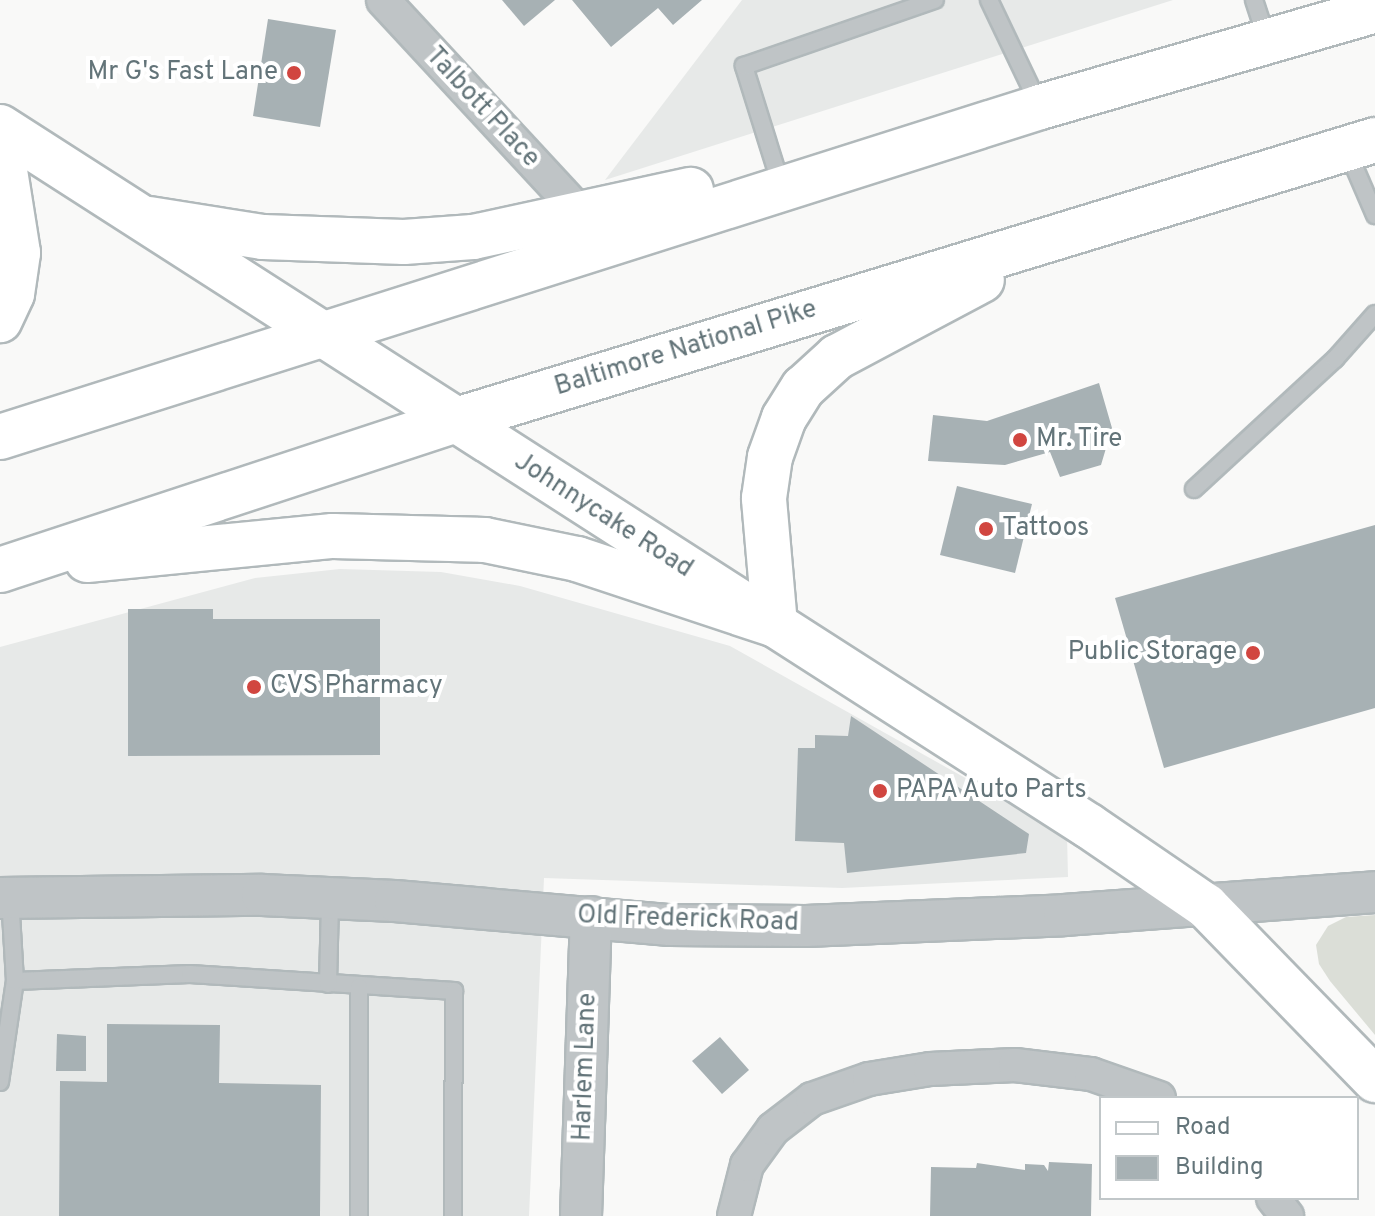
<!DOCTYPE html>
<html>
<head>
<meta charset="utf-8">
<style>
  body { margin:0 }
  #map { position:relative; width:1375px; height:1216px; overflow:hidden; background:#f9f9f8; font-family:Overpass,sans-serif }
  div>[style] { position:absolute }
  .built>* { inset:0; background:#e7e9e8 }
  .green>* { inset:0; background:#dbded7 }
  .building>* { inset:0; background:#a7b1b4 }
  .roads { filter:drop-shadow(2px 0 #b1b9bb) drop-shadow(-2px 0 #b1b9bb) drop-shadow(0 2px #b1b9bb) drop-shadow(0 -2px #b1b9bb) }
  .service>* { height:16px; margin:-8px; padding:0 8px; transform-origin:8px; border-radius:8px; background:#bfc4c6 }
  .minor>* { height:32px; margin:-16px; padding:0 16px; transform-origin:16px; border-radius:16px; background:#bfc4c6 }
  .tertiary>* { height:40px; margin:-20px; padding:0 20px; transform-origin:20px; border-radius:20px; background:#bfc4c6 }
  .secondary>* { height:44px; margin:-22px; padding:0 22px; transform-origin:22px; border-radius:22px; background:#fff }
  .primary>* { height:44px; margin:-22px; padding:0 22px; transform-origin:22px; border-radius:22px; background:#fff }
  .dots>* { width:22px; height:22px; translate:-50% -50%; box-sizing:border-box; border:4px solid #fff; border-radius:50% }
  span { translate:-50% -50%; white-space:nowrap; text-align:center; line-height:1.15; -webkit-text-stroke:8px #fff; paint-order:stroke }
  .poi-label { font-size:26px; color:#637479 }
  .right { translate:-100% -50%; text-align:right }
  .left { translate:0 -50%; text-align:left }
  .street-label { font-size:26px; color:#637479 }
  .legend { position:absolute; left:1099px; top:1096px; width:260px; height:104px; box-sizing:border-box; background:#fff; border:2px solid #c1c7c9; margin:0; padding:10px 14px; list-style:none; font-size:24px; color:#637479 }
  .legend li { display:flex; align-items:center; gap:16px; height:40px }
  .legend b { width:40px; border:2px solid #c1c7c9 }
</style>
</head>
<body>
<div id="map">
  <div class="built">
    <div style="clip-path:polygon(742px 0,1173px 0,605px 180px)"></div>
    <div style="clip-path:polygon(340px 569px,441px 572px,520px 586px,730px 646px,1067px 835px,1068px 877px,842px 888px,544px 878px,529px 1216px,0 1216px,0 647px,255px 578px)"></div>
  </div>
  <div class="green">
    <div style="clip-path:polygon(1375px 915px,1375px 1035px,1330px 981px,1319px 964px,1316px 945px,1328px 926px,1346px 917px)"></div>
  </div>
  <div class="building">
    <div style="clip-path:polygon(502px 0,555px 0,524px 26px)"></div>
    <div style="clip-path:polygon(572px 0,702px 0,673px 25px,658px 8px,611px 47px)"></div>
    <div style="clip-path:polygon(268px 19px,336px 30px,320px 127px,253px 116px)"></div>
    <div style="clip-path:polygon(1099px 383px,1112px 428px,1101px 465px,1060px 477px,1050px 452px,1005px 465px,928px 461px,933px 415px,987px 421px)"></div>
    <div style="clip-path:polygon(957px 486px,1032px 504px,1015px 573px,940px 555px)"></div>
    <div style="clip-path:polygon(1375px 525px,1375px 708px,1164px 768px,1115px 598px)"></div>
    <div style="clip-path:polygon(128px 609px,213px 609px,213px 619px,380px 619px,380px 755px,128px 756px)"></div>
    <div style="clip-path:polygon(851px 716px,1029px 834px,1026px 853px,847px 873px,844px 843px,795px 841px,798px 748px,815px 748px,815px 735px,848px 736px)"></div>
    <div style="clip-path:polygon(107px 1024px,220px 1025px,219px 1083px,321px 1085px,320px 1216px,59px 1216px,60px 1081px,107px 1082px)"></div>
    <div style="clip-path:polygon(57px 1034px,86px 1036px,86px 1071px,56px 1071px)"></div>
    <div style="clip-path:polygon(720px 1037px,749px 1070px,722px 1094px,692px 1061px)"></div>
    <div style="clip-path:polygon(1049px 1162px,1092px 1164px,1091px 1216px,930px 1216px,931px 1167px,976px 1168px,977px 1163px,1025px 1170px,1025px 1164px,1044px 1165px,1048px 1171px)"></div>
  </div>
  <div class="roads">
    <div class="service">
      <div style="left:989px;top:0;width:119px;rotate:64.5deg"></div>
      <div style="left:1254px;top:0;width:42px;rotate:72deg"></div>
      <div style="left:1347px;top:150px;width:71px;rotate:66.7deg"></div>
      <div style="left:781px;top:185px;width:125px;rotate:-107.3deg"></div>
      <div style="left:744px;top:66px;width:202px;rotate:-19.1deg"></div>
      <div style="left:1194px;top:489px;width:192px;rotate:-42.7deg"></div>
      <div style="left:1335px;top:359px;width:60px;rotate:-48.4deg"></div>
      <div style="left:15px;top:981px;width:175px;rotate:-2.3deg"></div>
      <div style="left:190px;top:974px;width:265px;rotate:3.7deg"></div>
      <div style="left:454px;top:991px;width:225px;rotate:90.3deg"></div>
      <div style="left:328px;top:984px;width:84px;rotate:-88.6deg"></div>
      <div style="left:0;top:1082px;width:102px;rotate:-81.6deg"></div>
      <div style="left:15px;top:981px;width:83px;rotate:-93.4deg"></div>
      <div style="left:359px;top:1216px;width:229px;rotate:-90deg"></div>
    </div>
    <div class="minor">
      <div style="left:383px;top:0;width:293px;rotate:47.2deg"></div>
      <div style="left:1273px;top:1198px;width:23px;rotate:52deg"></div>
      <div style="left:734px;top:1216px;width:53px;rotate:-75.7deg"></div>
      <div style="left:747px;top:1165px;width:44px;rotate:-54.2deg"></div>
      <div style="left:773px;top:1129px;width:49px;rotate:-37.6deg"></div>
      <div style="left:812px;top:1099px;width:60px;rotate:-19.3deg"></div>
      <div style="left:869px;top:1079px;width:62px;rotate:-9.3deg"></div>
      <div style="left:930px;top:1069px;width:85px;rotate:-2.7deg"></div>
      <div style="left:1015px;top:1065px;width:77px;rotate:6.8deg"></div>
      <div style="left:1091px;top:1074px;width:72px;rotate:19.4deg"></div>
    </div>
    <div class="tertiary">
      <div style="left:0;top:898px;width:262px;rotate:-0.7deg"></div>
      <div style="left:262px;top:895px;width:133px;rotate:2.6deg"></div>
      <div style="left:395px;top:901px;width:276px;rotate:5deg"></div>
      <div style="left:670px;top:925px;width:136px;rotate:0.4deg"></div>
      <div style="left:806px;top:926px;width:258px;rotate:-2.4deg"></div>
      <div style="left:1064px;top:915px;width:312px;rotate:-4.2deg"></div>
      <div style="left:581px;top:1216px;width:299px;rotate:-88.1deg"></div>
    </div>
    <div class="secondary">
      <div style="left:0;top:127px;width:1294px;rotate:32.7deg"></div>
      <div style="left:1089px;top:826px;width:142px;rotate:34.4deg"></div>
      <div style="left:1206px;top:906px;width:243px;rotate:45.8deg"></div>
    </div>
    <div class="primary">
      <div style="left:0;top:139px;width:115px;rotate:81deg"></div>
      <div style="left:18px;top:253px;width:41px;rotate:98.3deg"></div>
      <div style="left:12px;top:294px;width:29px;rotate:115deg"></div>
      <div style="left:149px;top:219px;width:115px;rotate:9deg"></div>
      <div style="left:263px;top:237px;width:141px;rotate:2deg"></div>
      <div style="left:404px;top:242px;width:69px;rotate:-4.1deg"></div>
      <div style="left:473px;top:237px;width:223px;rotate:-12.2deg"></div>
      <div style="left:0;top:437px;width:1091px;rotate:-17.6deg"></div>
      <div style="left:1040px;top:107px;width:349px;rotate:-16.1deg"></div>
      <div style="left:87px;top:560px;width:247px;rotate:-5.6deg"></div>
      <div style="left:333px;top:536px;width:152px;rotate:1.5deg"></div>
      <div style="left:485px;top:540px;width:94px;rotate:11.7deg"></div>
      <div style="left:577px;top:559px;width:209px;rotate:18.4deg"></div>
      <div style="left:775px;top:625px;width:127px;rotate:-95deg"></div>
      <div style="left:764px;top:498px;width:41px;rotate:-81.7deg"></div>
      <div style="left:770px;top:457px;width:41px;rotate:-70.3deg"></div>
      <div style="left:784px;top:418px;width:36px;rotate:-58deg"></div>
      <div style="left:803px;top:388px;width:46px;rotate:-42.4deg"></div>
      <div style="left:837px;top:357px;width:164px;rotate:-28deg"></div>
      <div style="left:0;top:570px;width:477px;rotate:-18.2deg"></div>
      <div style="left:453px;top:421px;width:964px;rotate:-16.95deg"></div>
    </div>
  </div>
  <div class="dots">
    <div style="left:294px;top:73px;background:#d14640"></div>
    <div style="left:1020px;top:440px;background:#d14640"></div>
    <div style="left:986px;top:529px;background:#d14640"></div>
    <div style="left:1253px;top:653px;background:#d14640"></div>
    <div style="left:254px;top:687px;background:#d14640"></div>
    <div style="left:880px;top:791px;background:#d14640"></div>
  </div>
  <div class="poi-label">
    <span class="right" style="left:278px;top:73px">Mr G's Fast Lane</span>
    <span class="left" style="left:1036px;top:440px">Mr. Tire</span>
    <span class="left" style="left:1002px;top:529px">Tattoos</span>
    <span class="right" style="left:1237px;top:653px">Public Storage</span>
    <span class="left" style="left:270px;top:687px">CVS Pharmacy</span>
    <span class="left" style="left:896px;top:791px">PAPA Auto Parts</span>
  </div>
  <div class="street-label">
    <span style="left:482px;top:108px;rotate:47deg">Talbott Place</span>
    <span style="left:686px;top:349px;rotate:-17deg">Baltimore National Pike</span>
    <span style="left:603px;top:516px;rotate:33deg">Johnnycake Road</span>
    <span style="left:688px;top:920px;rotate:2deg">Old Frederick Road</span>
    <span style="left:586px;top:1067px;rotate:-88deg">Harlem Lane</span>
  </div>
  <ul class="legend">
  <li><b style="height:10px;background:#fff"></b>Road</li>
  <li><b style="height:22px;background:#a7b1b4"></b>Building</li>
  </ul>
</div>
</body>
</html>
